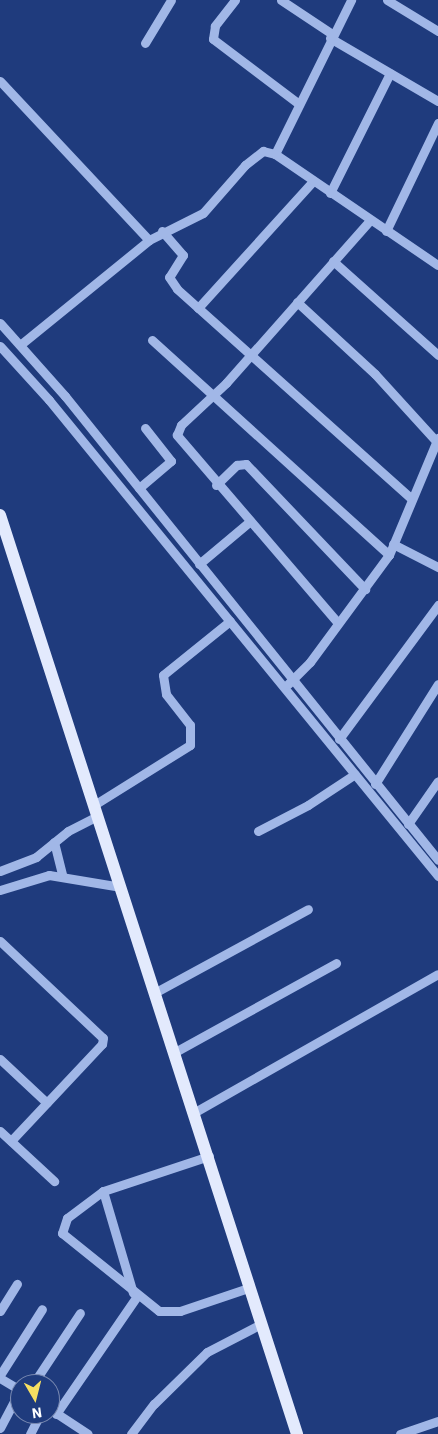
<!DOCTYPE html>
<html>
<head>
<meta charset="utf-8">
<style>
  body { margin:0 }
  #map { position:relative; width:438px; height:1434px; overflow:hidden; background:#1f3b7d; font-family:"IBM Plex Sans",sans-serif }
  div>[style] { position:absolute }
  .minor>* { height:9px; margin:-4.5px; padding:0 4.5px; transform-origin:4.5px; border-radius:4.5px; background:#a1b7e7 }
  .major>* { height:12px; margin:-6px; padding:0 6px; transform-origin:6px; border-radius:6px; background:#e3eafd }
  span { translate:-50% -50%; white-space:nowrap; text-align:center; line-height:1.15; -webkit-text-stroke:4px #1f3b7d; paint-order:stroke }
  .north { position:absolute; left:10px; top:1374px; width:50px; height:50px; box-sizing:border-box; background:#1f3b7d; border:1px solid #7989b1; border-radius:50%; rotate:172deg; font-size:14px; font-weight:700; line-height:20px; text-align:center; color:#fff }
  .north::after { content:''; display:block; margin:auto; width:18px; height:22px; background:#f5de61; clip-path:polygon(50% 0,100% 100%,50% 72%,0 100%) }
</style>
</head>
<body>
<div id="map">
  <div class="minor">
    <div style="left:235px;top:0;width:33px;rotate:128deg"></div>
    <div style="left:215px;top:26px;width:13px;rotate:99deg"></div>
    <div style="left:213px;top:39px;width:108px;rotate:37.1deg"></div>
    <div style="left:281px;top:0;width:61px;rotate:33.7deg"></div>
    <div style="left:387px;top:0;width:60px;rotate:31.3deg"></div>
    <div style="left:330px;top:38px;width:125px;rotate:30.3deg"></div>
    <div style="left:145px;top:43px;width:50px;rotate:-58.8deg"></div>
    <div style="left:0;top:81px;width:218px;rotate:46.9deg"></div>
    <div style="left:275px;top:154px;width:172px;rotate:-63.7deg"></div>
    <div style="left:330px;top:193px;width:134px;rotate:-63.4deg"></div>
    <div style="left:162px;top:231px;width:32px;rotate:49deg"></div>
    <div style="left:183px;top:255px;width:26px;rotate:122deg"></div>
    <div style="left:169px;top:277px;width:14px;rotate:56deg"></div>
    <div style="left:177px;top:289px;width:314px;rotate:41.8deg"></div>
    <div style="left:386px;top:231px;width:120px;rotate:-64.3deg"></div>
    <div style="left:333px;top:261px;width:141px;rotate:41.8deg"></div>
    <div style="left:297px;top:302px;width:106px;rotate:42.7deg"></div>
    <div style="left:375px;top:374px;width:91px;rotate:47.7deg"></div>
    <div style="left:198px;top:308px;width:171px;rotate:-47.8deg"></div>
    <div style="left:0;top:323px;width:98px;rotate:48.3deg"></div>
    <div style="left:65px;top:396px;width:595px;rotate:51.2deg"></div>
    <div style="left:152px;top:340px;width:320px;rotate:42.2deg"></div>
    <div style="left:20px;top:345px;width:166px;rotate:-39.1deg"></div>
    <div style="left:149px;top:240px;width:60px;rotate:-26.6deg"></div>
    <div style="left:203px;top:213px;width:64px;rotate:-48.8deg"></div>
    <div style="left:245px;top:165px;width:23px;rotate:-38deg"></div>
    <div style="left:263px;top:151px;width:12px;rotate:14deg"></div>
    <div style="left:275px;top:154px;width:197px;rotate:34.3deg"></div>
    <div style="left:0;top:346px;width:73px;rotate:47.8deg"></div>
    <div style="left:49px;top:400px;width:615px;rotate:50.74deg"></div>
    <div style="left:216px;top:485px;width:29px;rotate:-44deg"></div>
    <div style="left:237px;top:465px;width:9px;rotate:-6deg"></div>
    <div style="left:246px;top:464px;width:173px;rotate:46.4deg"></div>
    <div style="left:139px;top:488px;width:42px;rotate:-40.2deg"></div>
    <div style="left:171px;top:461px;width:42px;rotate:-128.2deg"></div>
    <div style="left:393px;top:544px;width:51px;rotate:27.1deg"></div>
    <div style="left:199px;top:564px;width:65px;rotate:-40deg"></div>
    <div style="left:338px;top:623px;width:248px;rotate:-130.6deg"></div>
    <div style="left:177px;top:435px;width:11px;rotate:-68deg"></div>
    <div style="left:181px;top:425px;width:62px;rotate:-43deg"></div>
    <div style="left:226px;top:383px;width:217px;rotate:-48.5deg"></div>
    <div style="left:288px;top:684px;width:31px;rotate:-45deg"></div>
    <div style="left:310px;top:662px;width:133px;rotate:-53.6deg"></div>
    <div style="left:389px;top:555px;width:127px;rotate:-67.3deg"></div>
    <div style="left:339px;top:739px;width:167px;rotate:-53.5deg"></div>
    <div style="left:375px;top:784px;width:118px;rotate:-57.8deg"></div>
    <div style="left:94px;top:805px;width:113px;rotate:-32deg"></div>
    <div style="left:190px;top:745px;width:20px;rotate:-90deg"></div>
    <div style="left:190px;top:725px;width:39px;rotate:-128deg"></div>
    <div style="left:166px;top:694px;width:19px;rotate:-99deg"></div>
    <div style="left:163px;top:675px;width:86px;rotate:-38.9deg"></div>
    <div style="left:408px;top:824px;width:52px;rotate:-55.1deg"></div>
    <div style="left:258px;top:831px;width:56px;rotate:-27.5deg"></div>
    <div style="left:308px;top:805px;width:56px;rotate:-33.4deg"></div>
    <div style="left:54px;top:842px;width:34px;rotate:76deg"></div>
    <div style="left:0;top:871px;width:39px;rotate:-21deg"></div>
    <div style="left:36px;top:857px;width:41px;rotate:-39.1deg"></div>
    <div style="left:68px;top:831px;width:33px;rotate:-27deg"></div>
    <div style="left:0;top:890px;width:51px;rotate:-17deg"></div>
    <div style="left:49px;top:875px;width:73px;rotate:9.5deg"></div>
    <div style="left:0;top:941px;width:141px;rotate:43.3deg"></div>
    <div style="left:103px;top:1038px;width:6px;rotate:99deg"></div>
    <div style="left:102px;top:1044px;width:133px;rotate:133.2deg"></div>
    <div style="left:156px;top:992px;width:173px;rotate:-28.6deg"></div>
    <div style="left:175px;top:1052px;width:184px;rotate:-28.9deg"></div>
    <div style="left:0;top:1059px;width:64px;rotate:43.1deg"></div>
    <div style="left:195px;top:1112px;width:279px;rotate:-29.6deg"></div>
    <div style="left:0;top:1131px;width:74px;rotate:42.8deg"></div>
    <div style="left:209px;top:1156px;width:112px;rotate:161.7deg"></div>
    <div style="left:103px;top:1191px;width:45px;rotate:143.1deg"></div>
    <div style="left:67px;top:1218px;width:16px;rotate:108deg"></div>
    <div style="left:62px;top:1233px;width:124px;rotate:38.8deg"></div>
    <div style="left:159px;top:1311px;width:21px"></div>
    <div style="left:180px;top:1311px;width:72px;rotate:-18.7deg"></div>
    <div style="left:103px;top:1191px;width:106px;rotate:73.6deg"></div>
    <div style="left:0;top:1311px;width:32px;rotate:-58deg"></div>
    <div style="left:0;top:1375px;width:78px;rotate:-57.5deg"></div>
    <div style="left:0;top:1378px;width:23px;rotate:31deg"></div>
    <div style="left:33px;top:1384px;width:85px;rotate:-56.5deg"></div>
    <div style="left:50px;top:1409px;width:45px;rotate:33.3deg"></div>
    <div style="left:56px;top:1414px;width:143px;rotate:-55.5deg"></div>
    <div style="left:0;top:1428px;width:43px;rotate:-62.2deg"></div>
    <div style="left:30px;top:1434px;width:22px;rotate:-63deg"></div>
    <div style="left:131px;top:1434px;width:38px;rotate:-53deg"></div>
    <div style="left:154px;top:1404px;width:74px;rotate:-44.5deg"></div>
    <div style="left:207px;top:1352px;width:59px;rotate:-27.4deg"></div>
    <div style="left:400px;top:1434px;width:40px;rotate:-18.9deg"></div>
  </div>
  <div class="major">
    <div style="left:0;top:515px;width:966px;rotate:72.09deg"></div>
  </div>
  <div class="north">N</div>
</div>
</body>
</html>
